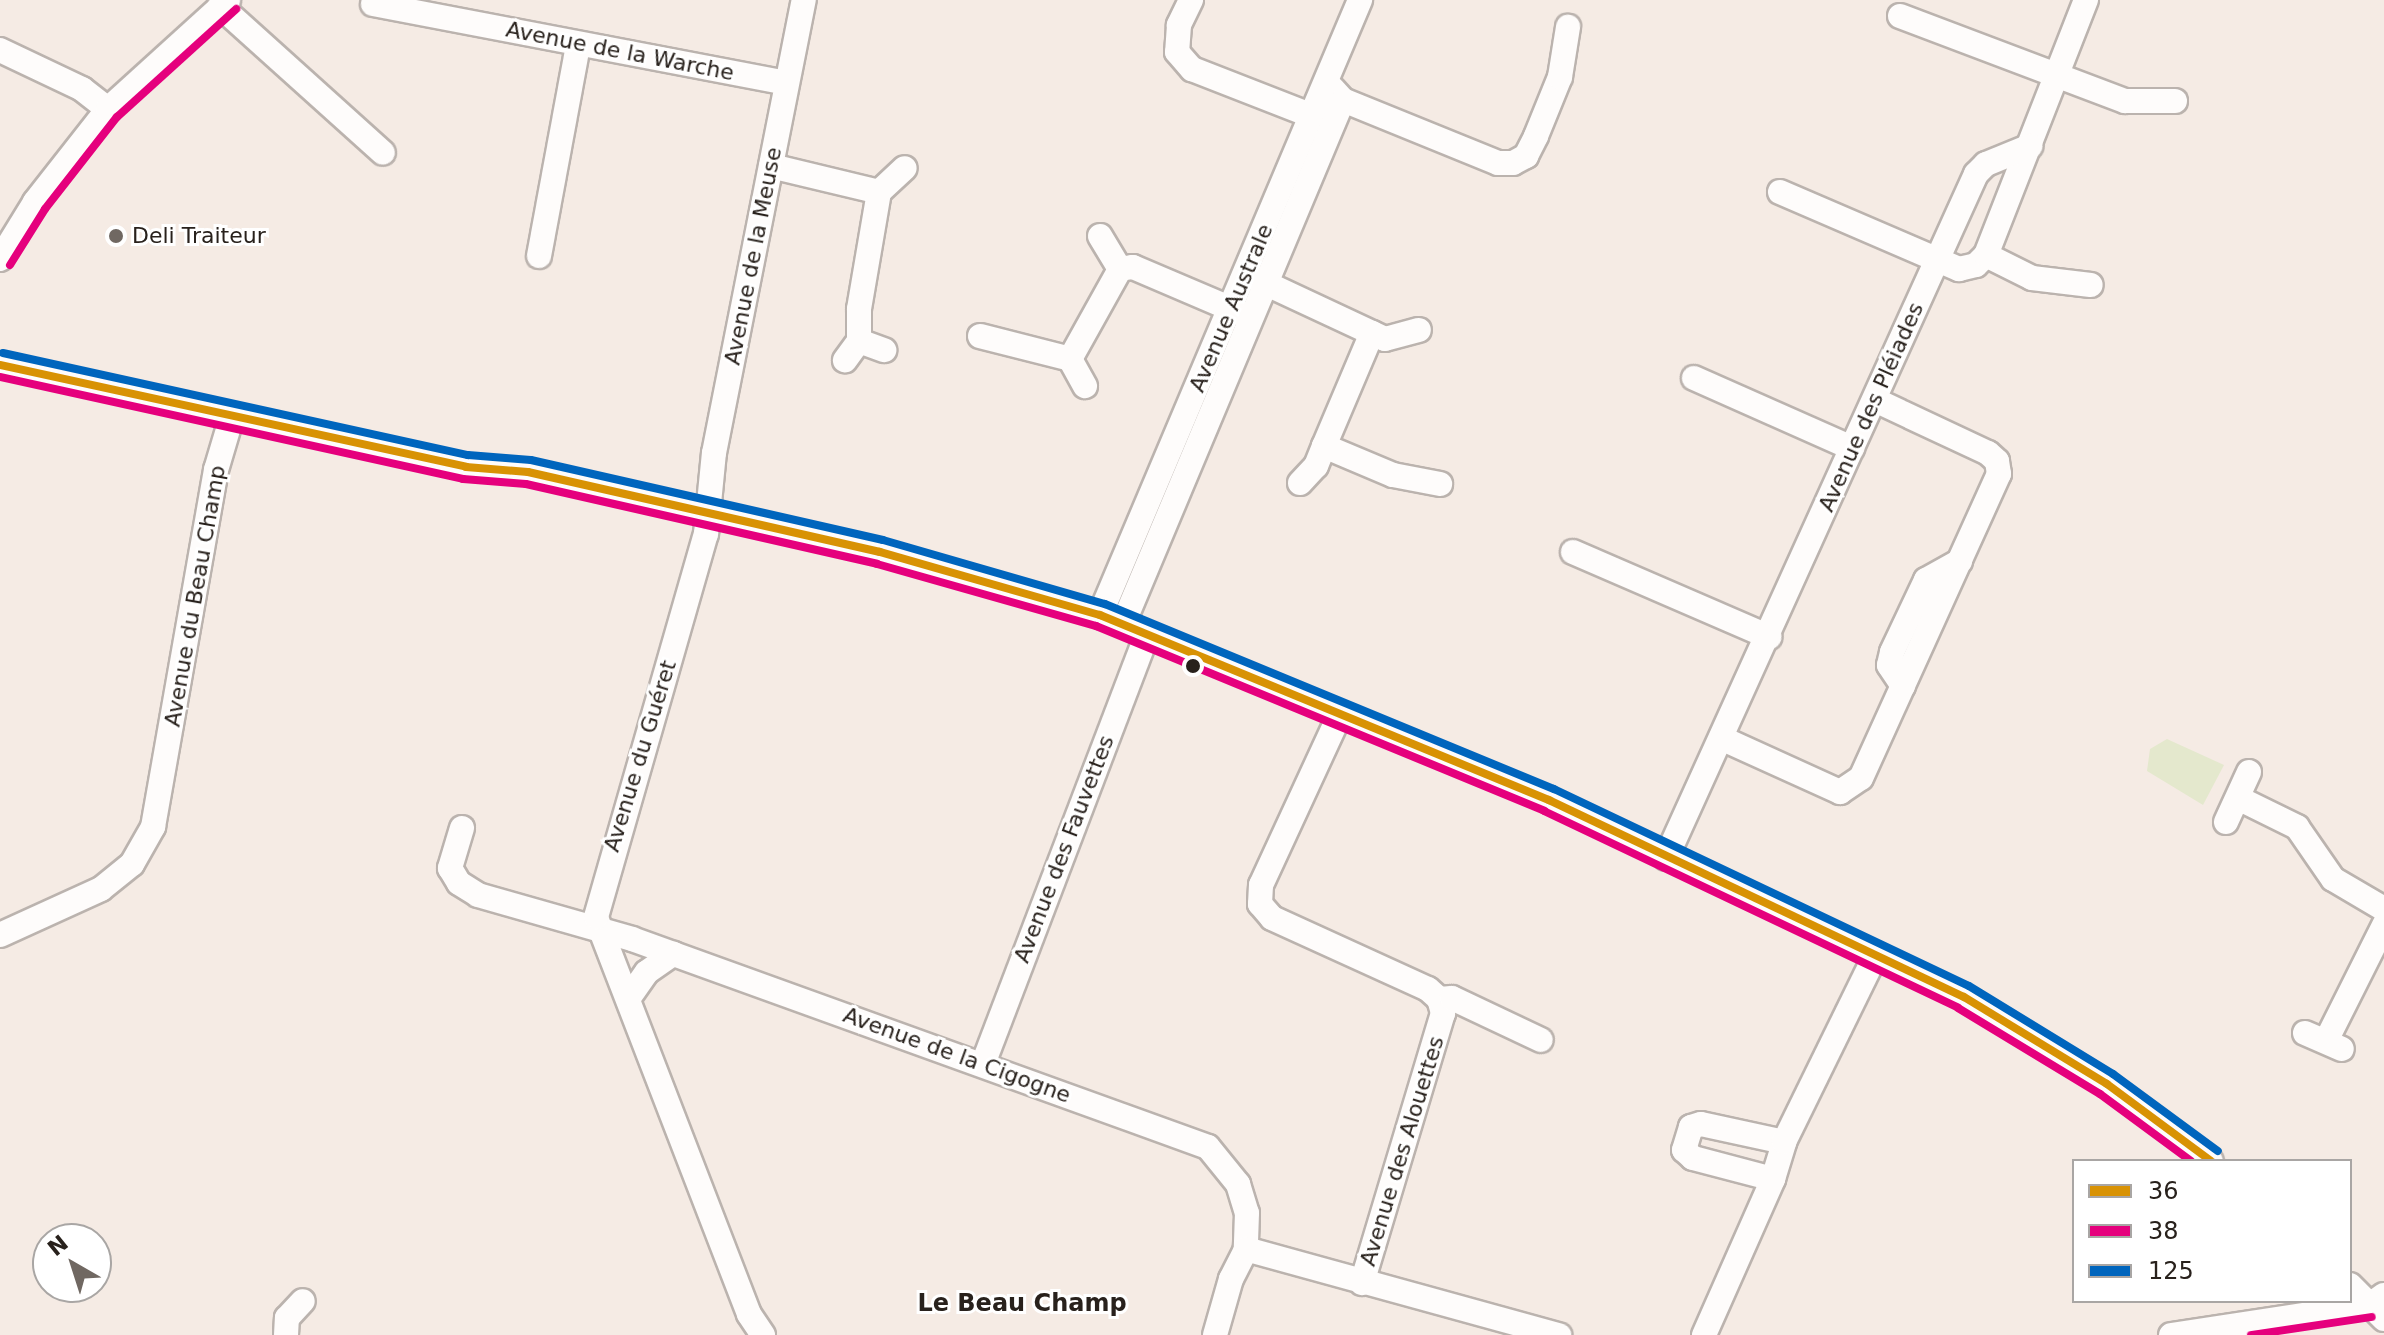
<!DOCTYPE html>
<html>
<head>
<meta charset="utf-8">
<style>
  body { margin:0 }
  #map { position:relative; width:2384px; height:1335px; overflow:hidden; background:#f5ebe4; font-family:"DejaVu Sans",sans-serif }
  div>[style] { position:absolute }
  .green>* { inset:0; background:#e4e8cd }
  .roads { filter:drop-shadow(2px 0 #bbb3ae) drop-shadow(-2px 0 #bbb3ae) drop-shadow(0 2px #bbb3ae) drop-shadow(0 -2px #bbb3ae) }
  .minor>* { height:24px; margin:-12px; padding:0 12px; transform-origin:12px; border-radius:12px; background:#fefcfb }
  .bus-1>* { height:8px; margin:-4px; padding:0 4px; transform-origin:4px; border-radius:4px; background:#d89204 }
  .bus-2>* { height:8px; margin:-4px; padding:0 4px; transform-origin:4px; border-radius:4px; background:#e5007d }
  .bus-3>* { height:8px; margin:-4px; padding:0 4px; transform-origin:4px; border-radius:4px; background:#0065bd }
  .dots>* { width:22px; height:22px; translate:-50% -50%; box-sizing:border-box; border:4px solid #fff; border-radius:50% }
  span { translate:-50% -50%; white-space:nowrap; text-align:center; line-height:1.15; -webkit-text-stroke:6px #fff; paint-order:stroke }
  .street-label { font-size:22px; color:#28211c }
  .poi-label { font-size:22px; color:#28211c }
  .left { translate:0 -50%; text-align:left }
  .neighbourhood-label { font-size:24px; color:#28211c; font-weight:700 }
  .legend { position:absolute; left:2072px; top:1159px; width:280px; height:144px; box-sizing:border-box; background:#fff; border:2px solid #a9a6a4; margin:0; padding:10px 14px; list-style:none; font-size:24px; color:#28211c }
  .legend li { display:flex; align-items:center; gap:16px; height:40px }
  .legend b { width:40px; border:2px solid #a9a6a4 }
  .north { position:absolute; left:32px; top:1223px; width:80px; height:80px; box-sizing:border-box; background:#fff; border:2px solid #a9a6a4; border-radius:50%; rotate:321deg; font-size:22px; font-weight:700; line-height:32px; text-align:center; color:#28211c }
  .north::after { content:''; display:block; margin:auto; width:28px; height:36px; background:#706862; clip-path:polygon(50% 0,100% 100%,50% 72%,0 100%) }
</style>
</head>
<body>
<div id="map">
  <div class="green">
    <div style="clip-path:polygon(2167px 739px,2224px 765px,2203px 805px,2147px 771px,2150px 749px)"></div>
  </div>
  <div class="roads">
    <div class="minor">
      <div style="left:1191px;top:0;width:28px;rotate:116deg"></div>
      <div style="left:1179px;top:25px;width:27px;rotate:94deg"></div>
      <div style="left:1177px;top:52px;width:23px;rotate:49deg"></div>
      <div style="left:1192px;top:69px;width:141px;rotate:21.3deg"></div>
      <div style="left:373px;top:4px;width:420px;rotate:10.8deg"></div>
      <div style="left:220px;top:6px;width:219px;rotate:42deg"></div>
      <div style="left:1900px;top:16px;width:241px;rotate:20.7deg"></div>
      <div style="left:2125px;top:101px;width:50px"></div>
      <div style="left:0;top:50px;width:91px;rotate:25.4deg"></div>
      <div style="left:82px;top:89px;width:33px;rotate:38deg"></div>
      <div style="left:1333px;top:89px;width:15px;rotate:48deg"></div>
      <div style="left:1343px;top:100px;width:167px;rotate:22.1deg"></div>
      <div style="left:1498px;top:163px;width:15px"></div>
      <div style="left:1513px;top:163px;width:15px;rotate:-28deg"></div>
      <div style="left:1526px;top:156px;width:22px;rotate:-63deg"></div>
      <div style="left:1536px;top:136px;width:64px;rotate:-67.9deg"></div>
      <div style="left:1560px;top:77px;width:51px;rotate:-80.9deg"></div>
      <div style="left:771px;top:166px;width:111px;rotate:13.5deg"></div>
      <div style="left:879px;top:192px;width:119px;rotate:99.7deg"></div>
      <div style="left:859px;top:309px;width:32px;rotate:90deg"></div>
      <div style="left:859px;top:341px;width:24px;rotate:126deg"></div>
      <div style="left:879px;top:192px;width:35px;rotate:-43deg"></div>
      <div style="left:1780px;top:192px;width:195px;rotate:23.3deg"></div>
      <div style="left:1959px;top:269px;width:17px;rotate:-13deg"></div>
      <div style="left:1976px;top:265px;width:14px;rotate:-45deg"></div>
      <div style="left:1986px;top:255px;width:274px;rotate:-68.6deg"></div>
      <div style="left:1100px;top:236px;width:39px;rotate:59deg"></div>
      <div style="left:1120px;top:269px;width:13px;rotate:-9deg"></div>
      <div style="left:1133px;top:267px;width:117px;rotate:23.1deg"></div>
      <div style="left:1986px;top:255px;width:51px;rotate:26.6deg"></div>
      <div style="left:2032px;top:278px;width:59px;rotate:6.8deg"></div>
      <div style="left:539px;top:256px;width:215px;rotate:-79.5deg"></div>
      <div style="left:0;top:259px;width:67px;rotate:-58.4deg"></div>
      <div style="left:35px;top:202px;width:118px;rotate:-51.9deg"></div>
      <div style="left:108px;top:109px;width:162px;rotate:-42.2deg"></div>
      <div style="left:1250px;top:276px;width:135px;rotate:25deg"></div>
      <div style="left:1372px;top:333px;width:123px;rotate:113deg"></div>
      <div style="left:1324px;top:446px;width:75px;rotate:22.8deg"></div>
      <div style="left:1393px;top:475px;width:48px;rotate:10.8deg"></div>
      <div style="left:1372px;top:333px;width:14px;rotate:25deg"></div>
      <div style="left:1385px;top:339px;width:35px;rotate:-15deg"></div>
      <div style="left:980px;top:336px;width:93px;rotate:14.3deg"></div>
      <div style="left:1070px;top:359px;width:103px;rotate:-60.9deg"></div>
      <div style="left:859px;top:341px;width:27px;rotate:20deg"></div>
      <div style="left:1070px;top:359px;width:31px;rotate:61deg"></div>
      <div style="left:0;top:365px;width:477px;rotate:12.3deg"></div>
      <div style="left:466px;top:467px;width:62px;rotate:4.6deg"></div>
      <div style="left:528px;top:472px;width:361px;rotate:12.8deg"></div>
      <div style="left:880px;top:552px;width:229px;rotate:16deg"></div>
      <div style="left:1100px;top:615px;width:486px;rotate:22.4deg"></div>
      <div style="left:1549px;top:800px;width:459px;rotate:25.4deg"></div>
      <div style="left:1964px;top:997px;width:167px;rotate:31.3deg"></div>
      <div style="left:2107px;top:1084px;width:129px;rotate:36.5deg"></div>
      <div style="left:1694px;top:378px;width:173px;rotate:23.9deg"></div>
      <div style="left:1300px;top:483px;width:23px;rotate:-47deg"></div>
      <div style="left:1316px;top:466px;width:22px;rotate:-68deg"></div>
      <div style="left:1573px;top:552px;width:214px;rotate:23.4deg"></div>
      <div style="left:1100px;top:615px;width:668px;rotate:-67.08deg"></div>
      <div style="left:1123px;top:624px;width:568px;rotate:-67.23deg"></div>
      <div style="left:1903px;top:686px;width:25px;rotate:-124deg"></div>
      <div style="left:1889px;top:665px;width:13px;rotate:-77deg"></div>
      <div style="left:1892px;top:652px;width:80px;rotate:-64.7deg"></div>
      <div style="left:1926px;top:580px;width:39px;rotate:-29deg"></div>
      <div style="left:1340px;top:714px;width:188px;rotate:114.8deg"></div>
      <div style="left:1261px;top:885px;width:19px;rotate:93deg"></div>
      <div style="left:1260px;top:904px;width:18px;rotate:49deg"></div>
      <div style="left:1272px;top:918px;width:171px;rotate:24.5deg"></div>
      <div style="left:1428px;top:989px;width:15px;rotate:42deg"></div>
      <div style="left:1439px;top:999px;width:15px;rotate:74deg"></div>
      <div style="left:1443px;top:1013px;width:282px;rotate:106.7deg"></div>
      <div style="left:1721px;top:738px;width:131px;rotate:24.4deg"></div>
      <div style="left:1840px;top:792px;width:25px;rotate:-34deg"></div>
      <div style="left:1861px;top:778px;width:334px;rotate:-65.6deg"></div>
      <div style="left:1999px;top:474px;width:13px;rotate:-99deg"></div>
      <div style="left:1997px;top:461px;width:12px;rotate:-138deg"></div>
      <div style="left:1988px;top:453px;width:125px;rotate:-154.9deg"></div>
      <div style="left:2238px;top:798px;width:66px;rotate:26.2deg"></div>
      <div style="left:2297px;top:827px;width:63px;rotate:55.3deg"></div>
      <div style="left:2333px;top:879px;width:59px;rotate:30.5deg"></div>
      <div style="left:2226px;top:822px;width:55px;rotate:-65.3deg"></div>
      <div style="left:462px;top:828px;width:42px;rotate:106.7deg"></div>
      <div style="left:450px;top:868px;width:17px;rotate:59deg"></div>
      <div style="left:459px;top:883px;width:22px;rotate:32deg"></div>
      <div style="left:478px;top:895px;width:160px;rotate:15.9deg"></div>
      <div style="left:632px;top:939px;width:612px;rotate:19.86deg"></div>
      <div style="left:1208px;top:1147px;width:48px;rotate:51deg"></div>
      <div style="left:1238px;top:1184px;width:30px;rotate:73deg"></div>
      <div style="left:1247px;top:1213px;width:36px;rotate:92deg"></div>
      <div style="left:1666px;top:858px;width:751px;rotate:-65.62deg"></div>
      <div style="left:1976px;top:174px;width:14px;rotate:-45deg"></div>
      <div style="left:1986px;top:164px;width:48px;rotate:-22.2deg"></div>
      <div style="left:0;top:935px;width:111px;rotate:-24.5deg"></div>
      <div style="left:101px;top:889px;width:40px;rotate:-39deg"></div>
      <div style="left:132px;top:864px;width:43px;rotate:-60.4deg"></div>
      <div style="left:153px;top:827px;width:363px;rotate:-80deg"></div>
      <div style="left:216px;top:470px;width:56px;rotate:-73.5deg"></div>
      <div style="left:630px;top:996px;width:29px;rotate:-55deg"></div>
      <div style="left:647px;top:972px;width:32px;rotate:-35deg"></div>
      <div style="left:1439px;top:999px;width:13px;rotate:-4deg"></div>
      <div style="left:1452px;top:998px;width:98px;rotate:25.3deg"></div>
      <div style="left:2305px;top:1033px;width:40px;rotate:23.4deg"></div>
      <div style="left:2326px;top:1041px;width:130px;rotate:-63.4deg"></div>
      <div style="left:983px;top:1064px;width:460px;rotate:-69.1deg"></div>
      <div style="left:1773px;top:1179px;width:83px;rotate:-165.3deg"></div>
      <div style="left:1693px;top:1158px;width:12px;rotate:-138deg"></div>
      <div style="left:1684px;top:1150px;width:24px;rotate:-73deg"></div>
      <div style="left:1691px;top:1127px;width:10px;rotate:-17deg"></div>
      <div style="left:1701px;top:1124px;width:85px;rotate:12.2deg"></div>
      <div style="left:2350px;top:1285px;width:48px;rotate:45deg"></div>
      <div style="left:286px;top:1335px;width:17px;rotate:-87deg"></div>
      <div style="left:287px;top:1318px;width:23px;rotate:-47deg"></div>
      <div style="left:763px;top:1335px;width:25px;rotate:-124deg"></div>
      <div style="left:749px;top:1314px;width:425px;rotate:-111.1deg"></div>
      <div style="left:596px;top:917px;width:398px;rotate:-74deg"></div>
      <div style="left:706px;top:534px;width:81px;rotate:-84.4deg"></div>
      <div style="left:714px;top:453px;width:462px;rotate:-78.8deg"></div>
      <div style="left:1215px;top:1335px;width:58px;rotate:-74.1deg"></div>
      <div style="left:1231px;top:1279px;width:34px;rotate:-63deg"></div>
      <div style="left:1246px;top:1249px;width:325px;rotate:15.4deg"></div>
      <div style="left:1704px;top:1335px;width:171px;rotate:-66.1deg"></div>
      <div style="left:1773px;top:1179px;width:39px;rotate:-73deg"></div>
      <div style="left:1784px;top:1142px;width:209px;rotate:-63.9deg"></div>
      <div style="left:2171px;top:1335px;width:201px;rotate:-8.6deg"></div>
      <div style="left:2370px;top:1305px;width:17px;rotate:-36deg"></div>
    </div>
  </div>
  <div class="bus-1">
    <div style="left:0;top:365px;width:477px;rotate:12.3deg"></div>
    <div style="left:466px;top:467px;width:62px;rotate:4.6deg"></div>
    <div style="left:528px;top:472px;width:361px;rotate:12.8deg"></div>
    <div style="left:880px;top:552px;width:229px;rotate:16deg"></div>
    <div style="left:1100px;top:615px;width:486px;rotate:22.4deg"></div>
    <div style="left:1549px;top:800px;width:459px;rotate:25.4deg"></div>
    <div style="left:1964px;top:997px;width:167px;rotate:31.3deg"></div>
    <div style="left:2107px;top:1084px;width:129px;rotate:36.5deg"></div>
  </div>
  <div class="bus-2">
    <div style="left:10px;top:265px;width:66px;rotate:-58deg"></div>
    <div style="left:45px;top:209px;width:117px;rotate:-52deg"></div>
    <div style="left:117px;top:117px;width:161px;rotate:-42.2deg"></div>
    <div style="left:0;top:377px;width:474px;rotate:12.4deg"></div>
    <div style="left:463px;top:479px;width:63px;rotate:4.5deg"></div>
    <div style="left:526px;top:484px;width:360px;rotate:12.8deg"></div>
    <div style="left:877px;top:564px;width:228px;rotate:15.8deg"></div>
    <div style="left:1096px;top:626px;width:485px;rotate:22.4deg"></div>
    <div style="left:1544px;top:811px;width:458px;rotate:25.4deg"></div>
    <div style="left:1958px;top:1008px;width:166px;rotate:31.2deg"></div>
    <div style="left:2100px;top:1094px;width:113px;rotate:36.4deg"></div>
    <div style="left:2251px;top:1335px;width:122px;rotate:-8.5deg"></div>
  </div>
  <div class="bus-3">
    <div style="left:3px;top:353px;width:476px;rotate:12.4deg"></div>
    <div style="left:468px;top:455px;width:63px;rotate:4.5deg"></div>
    <div style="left:531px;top:460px;width:361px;rotate:12.8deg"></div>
    <div style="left:883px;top:540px;width:231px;rotate:16.1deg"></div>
    <div style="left:1105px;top:604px;width:486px;rotate:22.4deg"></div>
    <div style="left:1554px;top:789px;width:459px;rotate:25.4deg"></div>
    <div style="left:1969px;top:986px;width:169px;rotate:31.4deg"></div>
    <div style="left:2113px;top:1074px;width:130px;rotate:36.3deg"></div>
  </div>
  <div class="dots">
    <div style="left:116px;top:236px;background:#706862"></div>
    <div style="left:1193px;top:666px;background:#28211c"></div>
  </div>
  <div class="street-label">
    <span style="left:620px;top:51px;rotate:11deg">Avenue de la Warche</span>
    <span style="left:753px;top:256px;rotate:-79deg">Avenue de la Meuse</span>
    <span style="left:1231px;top:308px;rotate:-67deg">Avenue Australe</span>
    <span style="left:1871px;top:407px;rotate:-66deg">Avenue des Pléiades</span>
    <span style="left:195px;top:596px;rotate:-80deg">Avenue du Beau Champ</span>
    <span style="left:640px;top:756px;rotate:-73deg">Avenue du Guéret</span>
    <span style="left:1064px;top:849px;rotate:-69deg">Avenue des Fauvettes</span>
    <span style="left:957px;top:1055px;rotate:20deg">Avenue de la Cigogne</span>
    <span style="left:1402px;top:1151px;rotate:-73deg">Avenue des Alouettes</span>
  </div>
  <div class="poi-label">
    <span class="left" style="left:132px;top:236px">Deli Traiteur</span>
  </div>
  <div class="neighbourhood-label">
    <span style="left:1022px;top:1304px">Le Beau Champ</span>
  </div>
  <ul class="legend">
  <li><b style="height:10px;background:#d89204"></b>36</li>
  <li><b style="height:10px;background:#e5007d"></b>38</li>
  <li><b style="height:10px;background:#0065bd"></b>125</li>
  </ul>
  <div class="north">N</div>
</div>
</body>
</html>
